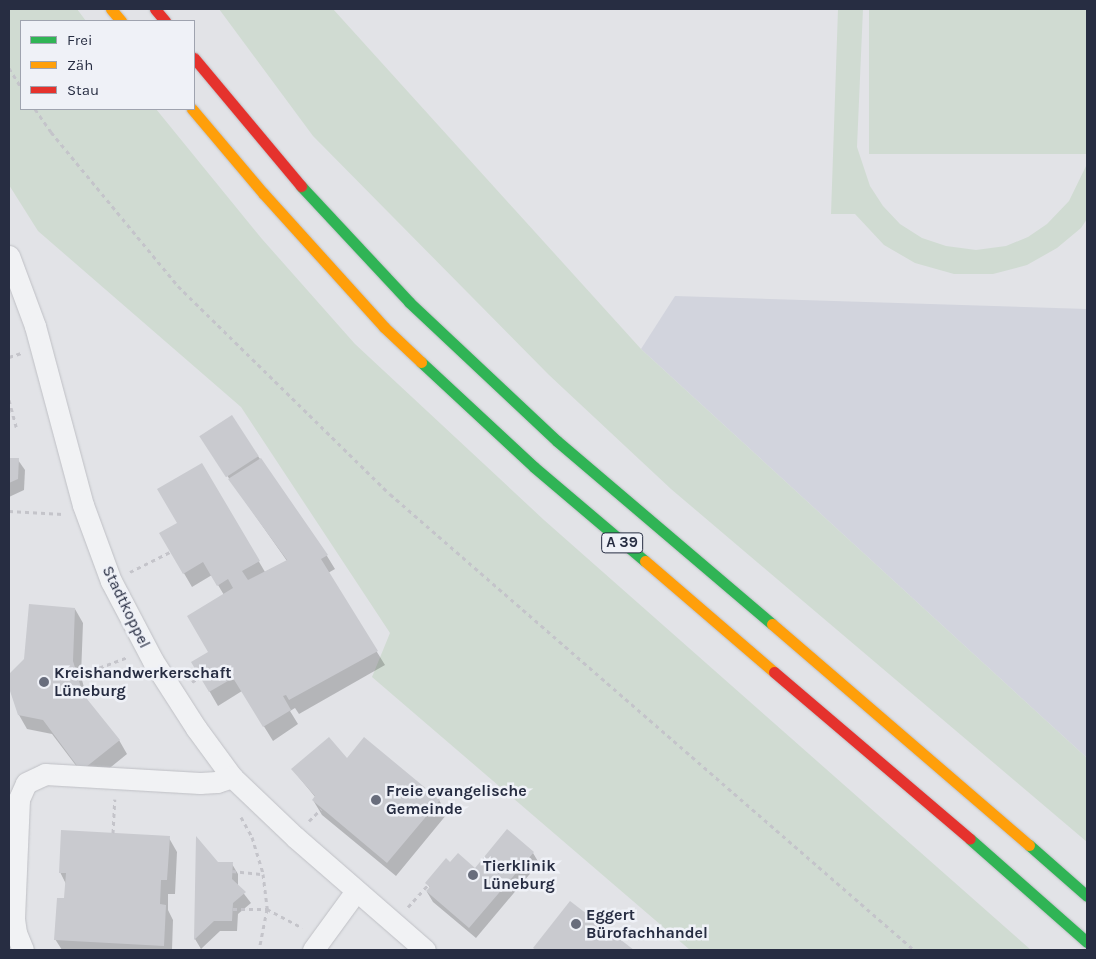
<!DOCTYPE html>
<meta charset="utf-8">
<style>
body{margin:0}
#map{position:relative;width:1096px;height:959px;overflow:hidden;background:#e2e3e7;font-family:Karla,sans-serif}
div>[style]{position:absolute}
.built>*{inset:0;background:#d2d4dd}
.green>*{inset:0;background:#d0dbd2;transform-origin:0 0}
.shadow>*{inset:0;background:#0003}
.building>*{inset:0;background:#c9cacf;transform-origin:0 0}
.path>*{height:3px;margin-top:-1.5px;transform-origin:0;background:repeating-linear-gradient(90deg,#c4c4ca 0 4px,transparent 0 8px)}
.roads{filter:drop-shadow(0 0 1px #bfc0c5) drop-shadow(0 0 1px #bfc0c5)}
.street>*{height:21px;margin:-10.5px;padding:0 10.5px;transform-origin:10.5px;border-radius:10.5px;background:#f1f2f4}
.fast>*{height:11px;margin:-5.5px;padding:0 5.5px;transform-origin:5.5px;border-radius:5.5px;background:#30b455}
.slow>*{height:11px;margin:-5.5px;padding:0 5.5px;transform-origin:5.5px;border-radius:5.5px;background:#ff9f0a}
.jam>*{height:11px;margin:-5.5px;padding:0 5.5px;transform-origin:5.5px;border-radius:5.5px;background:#e5322d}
.dots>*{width:14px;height:14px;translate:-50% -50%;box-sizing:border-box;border:2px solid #eff1f7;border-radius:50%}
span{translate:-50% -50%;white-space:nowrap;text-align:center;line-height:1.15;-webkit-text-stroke:5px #eff1f7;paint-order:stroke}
.shield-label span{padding:1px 4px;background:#eff1f7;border:1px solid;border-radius:4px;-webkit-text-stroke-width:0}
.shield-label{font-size:15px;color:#272d42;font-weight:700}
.street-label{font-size:16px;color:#272d42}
.poi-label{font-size:16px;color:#272d42;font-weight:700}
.left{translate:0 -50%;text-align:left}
.frame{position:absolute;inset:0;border:10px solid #272d42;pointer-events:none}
.legend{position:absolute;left:20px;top:20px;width:175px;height:90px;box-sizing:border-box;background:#eff1f7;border:1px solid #9fa3af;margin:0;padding:6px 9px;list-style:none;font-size:15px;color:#272d42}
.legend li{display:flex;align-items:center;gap:10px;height:25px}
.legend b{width:25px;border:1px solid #9fa3af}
</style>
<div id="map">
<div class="built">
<i style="clip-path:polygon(675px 296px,1087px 309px,1087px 758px,641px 349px)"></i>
</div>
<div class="green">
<i style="clip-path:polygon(9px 9px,77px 9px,86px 21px,21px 21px,21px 109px,156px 109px,262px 239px,355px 344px,544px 520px,1031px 950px,690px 950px,372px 677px,390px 633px,241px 407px,38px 231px,9px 185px)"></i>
<i style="clip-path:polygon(219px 9px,333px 9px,641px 349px,1087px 758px,1087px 842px,671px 489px,549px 375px,313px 136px)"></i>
<i style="clip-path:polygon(838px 9px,863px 9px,857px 147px,870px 186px,883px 206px,900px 224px,922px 238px,946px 246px,976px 250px,1006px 246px,1028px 237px,1047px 224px,1069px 201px,1087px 164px,1087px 219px,1081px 228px,1057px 248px,1027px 265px,993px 274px,954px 274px,915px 263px,884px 245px,855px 214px,831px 214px)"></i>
<i style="left:869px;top:9px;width:218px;height:145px"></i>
</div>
<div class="shadow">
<i style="clip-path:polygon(231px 417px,327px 556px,335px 569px,328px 573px,385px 665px,299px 714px,295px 708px,290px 711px,298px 724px,273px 741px,242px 691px,218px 706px,193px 663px,210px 652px,224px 595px,212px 575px,192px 587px,161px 534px,179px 523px,202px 465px,265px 572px,287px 561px,205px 444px)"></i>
<i style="clip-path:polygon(9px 459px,18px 460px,25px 470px,24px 490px,9px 497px)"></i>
<i style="clip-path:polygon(75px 609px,83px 623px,81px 676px,88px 703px,119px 740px,127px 754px,90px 784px,52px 734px,27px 729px,19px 715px,9px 684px,9px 676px)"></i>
<i style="clip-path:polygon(346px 759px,439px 800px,447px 814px,396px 876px,322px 815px,313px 800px,316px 798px,292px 769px)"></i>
<i style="clip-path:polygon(169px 838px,177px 852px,175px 894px,168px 894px,168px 910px,173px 920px,172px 950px,62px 950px,55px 939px,66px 900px,66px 884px,60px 872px)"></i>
<i style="clip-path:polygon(198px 840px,217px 864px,232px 864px,238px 874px,238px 886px,251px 903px,238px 914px,237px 931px,220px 931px,201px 949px,195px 939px)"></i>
<i style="clip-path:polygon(533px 853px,539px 863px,476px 938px,433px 902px,427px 892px,430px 888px,427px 883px,451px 863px,475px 869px)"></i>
<i style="clip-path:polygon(570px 902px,632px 950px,536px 950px,535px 948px)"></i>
</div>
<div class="building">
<i style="left:232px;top:415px;width:49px;height:39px;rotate:57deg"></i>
<i style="clip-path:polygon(9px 458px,19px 458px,18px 479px,9px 483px)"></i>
<i style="clip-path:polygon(261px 458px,328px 555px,321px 559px,378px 651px,289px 700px,286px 695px,283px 696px,291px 710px,263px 727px,233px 678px,209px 692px,191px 662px,208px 652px,187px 616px,233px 588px,228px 579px,217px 586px,203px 562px,183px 574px,159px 533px,177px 523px,157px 489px,202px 463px,260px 561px,242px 571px,248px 580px,287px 560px,228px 479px)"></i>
<i style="clip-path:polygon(29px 604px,75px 608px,73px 661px,83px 694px,120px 740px,81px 771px,43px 720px,18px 715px,9px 688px,9px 674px,24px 659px)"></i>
<i style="clip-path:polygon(329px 737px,347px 758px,364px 737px,440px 800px,387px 863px,312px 800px,315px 796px,291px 769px)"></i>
<i style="clip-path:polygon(507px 829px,534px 852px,469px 928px,426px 891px,430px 887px,425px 883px,446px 858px,450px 862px,458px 853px,475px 868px)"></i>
<i style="clip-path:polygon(61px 830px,170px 836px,167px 880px,161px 880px,160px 904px,166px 905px,164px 946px,54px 940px,57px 898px,64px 898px,66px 873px,59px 873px)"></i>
<i style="clip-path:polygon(196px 836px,218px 862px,233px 862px,232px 879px,246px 892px,233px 903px,232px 921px,214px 921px,194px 940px)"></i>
<i style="clip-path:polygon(570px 901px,634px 950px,536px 950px,533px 948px)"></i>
</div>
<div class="path">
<i style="left:9px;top:68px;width:22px;rotate:58deg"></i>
<i style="left:35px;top:109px;width:28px;rotate:55deg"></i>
<i style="left:51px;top:132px;width:200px;rotate:50.5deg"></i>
<i style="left:178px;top:286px;width:297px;rotate:44.5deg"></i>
<i style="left:390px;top:494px;width:695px;rotate:41.03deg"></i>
<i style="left:9px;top:357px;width:13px;rotate:-18deg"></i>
<i style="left:9px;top:400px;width:28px;rotate:75deg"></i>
<i style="left:9px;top:511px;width:54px;rotate:3.2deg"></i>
<i style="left:130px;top:572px;width:45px;rotate:-26.6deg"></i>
<i style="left:77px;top:676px;width:54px;rotate:-20.4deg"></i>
<i style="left:192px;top:682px;width:9px;rotate:-32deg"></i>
<i style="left:241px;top:817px;width:23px;rotate:61deg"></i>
<i style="left:252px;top:837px;width:39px;rotate:73deg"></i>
<i style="left:263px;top:874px;width:35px;rotate:83deg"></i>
<i style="left:267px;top:909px;width:42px;rotate:101deg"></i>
<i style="left:309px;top:821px;width:17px;rotate:-45deg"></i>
<i style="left:113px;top:833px;width:34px;rotate:-87deg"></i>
<i style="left:232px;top:871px;width:31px;rotate:6deg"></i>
<i style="left:408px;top:907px;width:30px;rotate:-48deg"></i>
<i style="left:233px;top:909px;width:34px"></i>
<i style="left:267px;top:909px;width:40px;rotate:28deg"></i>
</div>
<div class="roads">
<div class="street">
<i style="left:9px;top:256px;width:75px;rotate:69.6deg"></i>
<i style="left:35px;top:326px;width:185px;rotate:75deg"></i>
<i style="left:83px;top:505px;width:81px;rotate:69.8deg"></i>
<i style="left:111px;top:581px;width:90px;rotate:62.3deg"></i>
<i style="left:153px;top:661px;width:80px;rotate:57.3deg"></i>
<i style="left:196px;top:728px;width:61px;rotate:53.7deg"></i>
<i style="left:232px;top:777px;width:87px;rotate:43.6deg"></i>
<i style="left:295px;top:837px;width:172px;rotate:41deg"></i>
<i style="left:23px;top:950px;width:18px;rotate:-112deg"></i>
<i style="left:16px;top:933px;width:15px;rotate:-98deg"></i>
<i style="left:14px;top:918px;width:119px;rotate:-87.6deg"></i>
<i style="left:19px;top:799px;width:17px;rotate:-66deg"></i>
<i style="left:26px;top:783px;width:21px;rotate:-25deg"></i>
<i style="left:45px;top:774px;width:155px;rotate:3.3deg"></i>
<i style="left:200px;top:783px;width:17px;rotate:-3deg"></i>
<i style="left:217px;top:782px;width:16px;rotate:-18deg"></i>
<i style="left:313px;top:950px;width:73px;rotate:-53.9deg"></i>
</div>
<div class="fast">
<i style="left:301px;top:186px;width:158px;rotate:47deg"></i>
<i style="left:409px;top:302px;width:203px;rotate:43.2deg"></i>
<i style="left:557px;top:441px;width:282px;rotate:40.4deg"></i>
<i style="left:421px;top:362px;width:154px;rotate:42.9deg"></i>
<i style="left:534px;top:467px;width:145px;rotate:40.3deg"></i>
<i style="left:970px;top:839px;width:156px;rotate:41.4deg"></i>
<i style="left:1029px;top:845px;width:77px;rotate:41.3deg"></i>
</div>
<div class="slow">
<i style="left:111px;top:9px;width:16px;rotate:50deg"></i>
<i style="left:192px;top:109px;width:110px;rotate:49.8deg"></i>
<i style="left:263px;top:193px;width:181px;rotate:47.9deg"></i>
<i style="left:384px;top:327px;width:51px;rotate:43.4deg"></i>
<i style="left:645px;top:561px;width:170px;rotate:40.7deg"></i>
<i style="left:772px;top:624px;width:339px;rotate:40.7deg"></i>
</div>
<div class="jam">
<i style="left:155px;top:9px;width:16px;rotate:50deg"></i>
<i style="left:194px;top:58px;width:167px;rotate:50.1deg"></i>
<i style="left:774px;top:672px;width:257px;rotate:40.4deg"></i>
</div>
</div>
<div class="dots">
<i style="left:44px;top:682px;background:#686d7c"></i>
<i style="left:376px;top:800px;background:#686d7c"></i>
<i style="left:473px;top:875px;background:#686d7c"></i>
<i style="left:576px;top:924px;background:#686d7c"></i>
</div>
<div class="shield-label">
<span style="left:622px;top:543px">A 39</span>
</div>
<div class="street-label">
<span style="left:126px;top:607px;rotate:64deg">Stadtkoppel</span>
</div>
<div class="poi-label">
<span class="left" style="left:54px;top:682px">Kreishandwerkerschaft<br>Lüneburg</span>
<span class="left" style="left:386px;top:800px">Freie evangelische<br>Gemeinde</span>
<span class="left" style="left:483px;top:875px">Tierklinik<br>Lüneburg</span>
<span class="left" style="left:586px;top:924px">Eggert<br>Bürofachhandel</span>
</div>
<div class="frame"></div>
<ul class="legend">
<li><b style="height:6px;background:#30b455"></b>Frei</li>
<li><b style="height:6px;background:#ff9f0a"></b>Zäh</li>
<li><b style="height:6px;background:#e5322d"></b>Stau</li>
</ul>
</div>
